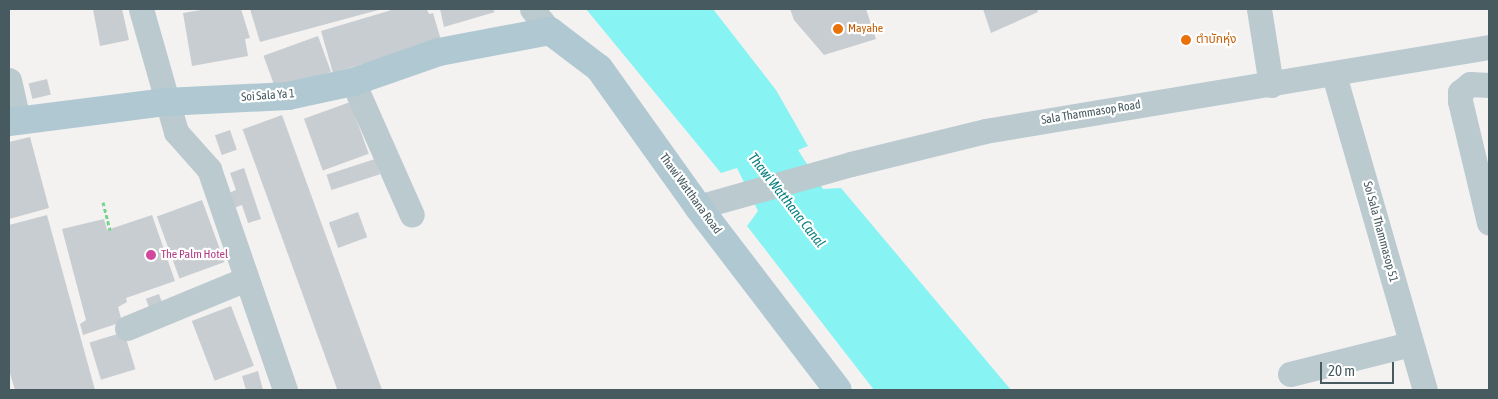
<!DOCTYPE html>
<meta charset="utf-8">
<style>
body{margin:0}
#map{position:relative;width:1498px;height:399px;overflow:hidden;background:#f4f1f1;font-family:"Asap Condensed","Noto Sans Thai",sans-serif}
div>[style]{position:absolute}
.water>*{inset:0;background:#87f3f3}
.building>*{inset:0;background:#c8cdd1;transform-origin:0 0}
.path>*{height:3px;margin-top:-1.5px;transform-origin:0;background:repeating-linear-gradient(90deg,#72d48f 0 4px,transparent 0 6.5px)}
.minor>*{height:25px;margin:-12.5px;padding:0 12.5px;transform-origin:12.5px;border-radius:12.5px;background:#bbcacf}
.major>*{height:28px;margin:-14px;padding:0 14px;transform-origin:14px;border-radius:14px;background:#afc8d2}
.dots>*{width:14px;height:14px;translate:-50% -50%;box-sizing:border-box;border:2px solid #fff;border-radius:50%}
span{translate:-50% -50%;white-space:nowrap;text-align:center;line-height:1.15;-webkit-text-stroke:4.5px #fff;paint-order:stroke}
.food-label{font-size:12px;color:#c56008}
.left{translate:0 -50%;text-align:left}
.street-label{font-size:12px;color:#475a60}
.hotel-label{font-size:12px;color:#b23c85}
.water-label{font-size:14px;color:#077f7f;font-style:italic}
.frame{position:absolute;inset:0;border:10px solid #475a60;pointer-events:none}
.scale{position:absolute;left:1320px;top:362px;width:74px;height:22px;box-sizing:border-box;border:2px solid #475a60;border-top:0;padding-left:6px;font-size:15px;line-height:18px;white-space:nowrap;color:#475a60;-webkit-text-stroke:4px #fff;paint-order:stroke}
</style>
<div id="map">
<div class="water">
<i style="clip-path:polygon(586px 9px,713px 9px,776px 90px,808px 146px,798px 150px,823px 189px,841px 188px,1011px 390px,874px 390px,747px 226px,758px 211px,737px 168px,721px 173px)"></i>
</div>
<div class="building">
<i style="clip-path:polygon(93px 9px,122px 9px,129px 40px,100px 46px)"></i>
<i style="clip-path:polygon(207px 9px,241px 9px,250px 38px,245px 39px,248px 56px,192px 66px,183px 13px)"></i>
<i style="clip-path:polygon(250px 9px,382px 9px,260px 42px)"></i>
<i style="clip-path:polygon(395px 9px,427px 9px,429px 14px,433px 13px,441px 40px,333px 73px,321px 31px)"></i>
<i style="clip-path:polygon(440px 9px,492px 9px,495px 12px,444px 27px)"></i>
<i style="clip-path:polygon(790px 9px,866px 9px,876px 39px,824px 55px,794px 20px)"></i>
<i style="clip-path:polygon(983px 9px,1037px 9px,1038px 12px,991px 33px)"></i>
<i style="left:318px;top:36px;width:38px;height:58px;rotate:70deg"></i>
<i style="left:47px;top:79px;width:16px;height:19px;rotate:76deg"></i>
<i style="left:350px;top:102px;width:55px;height:49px;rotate:70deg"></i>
<i style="left:282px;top:115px;width:293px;height:42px;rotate:70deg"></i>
<i style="left:230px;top:130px;width:21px;height:16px;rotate:71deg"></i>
<i style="clip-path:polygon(30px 137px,49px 208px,9px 219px,9px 142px)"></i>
<i style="left:375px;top:159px;width:16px;height:51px;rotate:72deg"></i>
<i style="clip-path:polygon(244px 168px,261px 219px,248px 223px,242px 205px,234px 208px,229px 193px,236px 190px,230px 173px)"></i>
<i style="left:202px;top:200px;width:66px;height:48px;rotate:70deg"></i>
<i style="left:358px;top:212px;width:27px;height:31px;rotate:70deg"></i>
<i style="clip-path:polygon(47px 215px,95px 390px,15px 390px,9px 370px,9px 225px)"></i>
<i style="clip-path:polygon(152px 215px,175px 281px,126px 298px,127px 302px,118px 307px,122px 322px,83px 335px,80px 324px,86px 320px,62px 229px,104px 219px,107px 230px)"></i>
<i style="left:159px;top:294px;width:12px;height:14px;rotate:70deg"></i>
<i style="left:231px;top:306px;width:64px;height:42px;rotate:69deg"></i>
<i style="left:124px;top:332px;width:39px;height:36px;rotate:73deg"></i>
<i style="clip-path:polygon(258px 371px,263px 390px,246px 390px,242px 376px)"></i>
</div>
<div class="path">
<i style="left:103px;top:202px;width:29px;rotate:76deg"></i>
</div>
<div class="minor">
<i style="left:141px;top:9px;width:128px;rotate:74.1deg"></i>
<i style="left:176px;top:132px;width:50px;rotate:48.3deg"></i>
<i style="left:209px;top:169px;width:234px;rotate:71deg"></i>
<i style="left:532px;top:9px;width:28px;rotate:51deg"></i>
<i style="left:1259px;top:9px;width:77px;rotate:81deg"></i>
<i style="left:1334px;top:75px;width:328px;rotate:73.9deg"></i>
<i style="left:9px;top:80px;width:41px;rotate:77.3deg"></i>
<i style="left:353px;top:82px;width:145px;rotate:66.1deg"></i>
<i style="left:1489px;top:85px;width:19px;rotate:-177deg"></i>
<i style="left:1470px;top:84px;width:13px;rotate:141deg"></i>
<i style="left:1460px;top:92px;width:9px;rotate:90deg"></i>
<i style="left:1460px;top:101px;width:125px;rotate:76.6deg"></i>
<i style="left:698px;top:207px;width:159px;rotate:-15.7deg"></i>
<i style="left:851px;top:164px;width:138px;rotate:-13.8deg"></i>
<i style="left:985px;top:131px;width:511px;rotate:-9.46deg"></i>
<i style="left:127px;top:328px;width:129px;rotate:-22.4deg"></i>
<i style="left:1290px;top:374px;width:124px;rotate:-14deg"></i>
</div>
<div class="major">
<i style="left:9px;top:122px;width:157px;rotate:-7.3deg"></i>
<i style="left:165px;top:102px;width:123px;rotate:-2.8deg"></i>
<i style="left:288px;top:96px;width:66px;rotate:-12.2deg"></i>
<i style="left:353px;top:82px;width:91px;rotate:-19.2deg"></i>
<i style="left:439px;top:52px;width:113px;rotate:-10.7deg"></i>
<i style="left:550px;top:31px;width:61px;rotate:37.1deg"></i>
<i style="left:599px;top:68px;width:171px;rotate:54.5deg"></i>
<i style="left:698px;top:207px;width:230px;rotate:52.6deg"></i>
</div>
<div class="dots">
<i style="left:838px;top:29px;background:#e8710a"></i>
<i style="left:1186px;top:40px;background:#e8710a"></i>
<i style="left:151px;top:255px;background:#d1479c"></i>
</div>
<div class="food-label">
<span class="left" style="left:848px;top:29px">Mayahe</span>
<span class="left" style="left:1196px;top:40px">ตำบักหุ่ง</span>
</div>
<div class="street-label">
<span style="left:268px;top:96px;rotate:-4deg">Soi Sala Ya 1</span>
<span style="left:1091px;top:113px;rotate:-9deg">Sala Thammasop Road</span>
<span style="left:690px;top:194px;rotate:54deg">Thawi Watthana Road</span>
<span style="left:1380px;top:232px;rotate:75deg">Soi Sala Thammasop 51</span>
</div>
<div class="hotel-label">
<span class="left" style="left:161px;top:255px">The Palm Hotel</span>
</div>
<div class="water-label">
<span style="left:787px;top:200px;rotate:52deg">Thawi Watthana Canal</span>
</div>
<div class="frame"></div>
<div class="scale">20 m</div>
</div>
